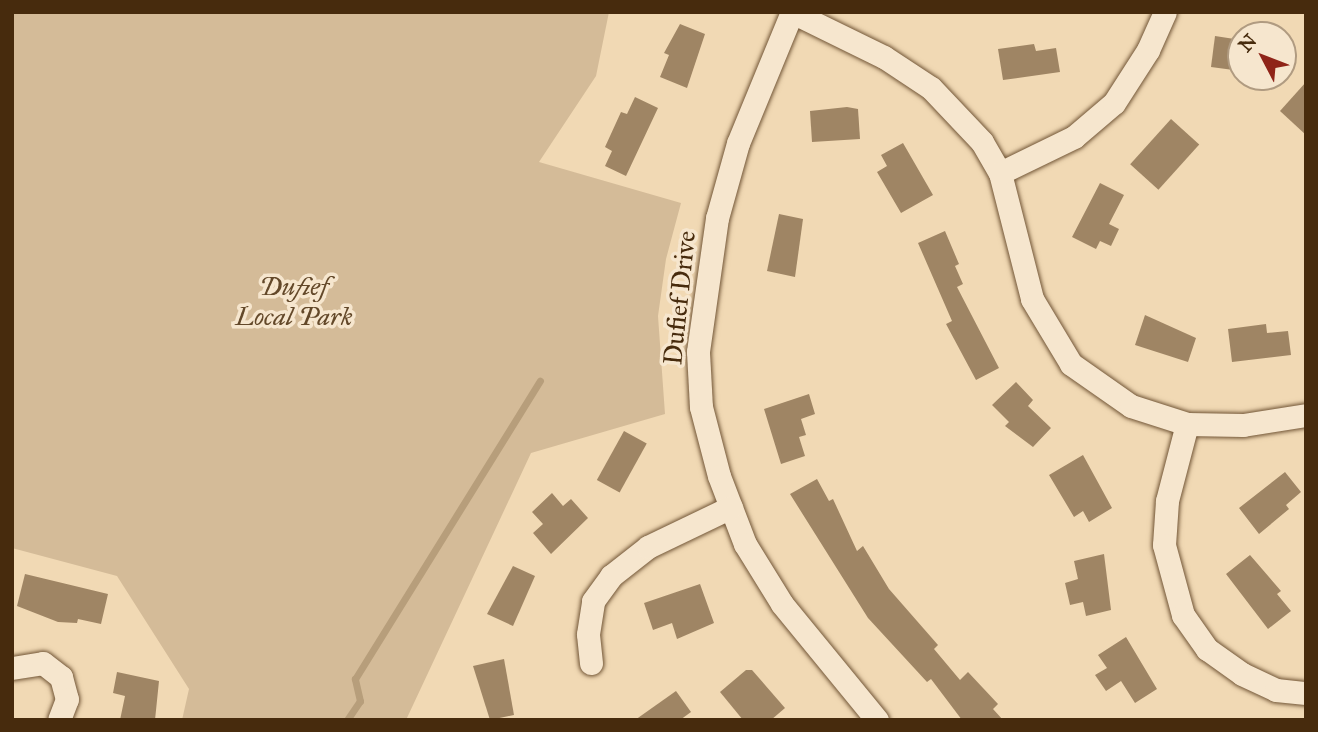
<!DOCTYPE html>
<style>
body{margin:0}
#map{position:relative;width:1318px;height:732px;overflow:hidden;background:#f1d9b4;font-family:"IM FELL Great Primer",serif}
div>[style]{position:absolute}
.green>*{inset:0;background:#d4bb98}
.stream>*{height:7px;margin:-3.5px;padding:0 3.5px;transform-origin:3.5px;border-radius:3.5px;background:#b79e7b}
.building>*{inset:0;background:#9f8564;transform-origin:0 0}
.roads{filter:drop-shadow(0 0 2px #725637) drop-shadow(0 0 2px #725637)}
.street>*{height:23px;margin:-11.5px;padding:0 11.5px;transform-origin:11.5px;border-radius:11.5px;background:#f6e6ce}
span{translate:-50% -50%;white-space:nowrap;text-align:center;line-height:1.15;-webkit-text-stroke:7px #f6e6ce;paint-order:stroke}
.park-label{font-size:26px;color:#634829;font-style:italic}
.street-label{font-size:26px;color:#472b0d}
.frame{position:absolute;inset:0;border:14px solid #472b0d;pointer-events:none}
.north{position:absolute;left:1227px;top:21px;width:70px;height:70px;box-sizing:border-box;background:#f6e6ce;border:2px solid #b09b81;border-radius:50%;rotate:312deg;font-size:19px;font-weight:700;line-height:28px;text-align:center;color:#472b0d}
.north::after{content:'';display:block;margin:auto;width:24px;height:32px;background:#8f2418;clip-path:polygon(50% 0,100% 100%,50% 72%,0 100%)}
</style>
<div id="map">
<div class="green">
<i style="clip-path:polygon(12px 12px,609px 12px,596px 76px,539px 162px,681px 203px,666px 259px,658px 316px,665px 414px,531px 453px,406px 720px,182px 720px,189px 689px,117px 576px,12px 548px)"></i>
</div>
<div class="stream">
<i style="left:347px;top:720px;width:23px;rotate:-56deg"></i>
<i style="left:360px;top:701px;width:23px;rotate:-103deg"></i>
<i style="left:355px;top:679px;width:351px;rotate:-58.2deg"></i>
</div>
<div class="building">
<i style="clip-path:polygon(680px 24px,705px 34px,687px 88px,660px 77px,669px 55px,664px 53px)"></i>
<i style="clip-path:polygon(1215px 36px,1241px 40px,1241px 71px,1211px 67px)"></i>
<i style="clip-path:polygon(1034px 44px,1036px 51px,1056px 48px,1060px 72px,1003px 80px,998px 49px)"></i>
<i style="clip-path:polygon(1306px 82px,1306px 135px,1280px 111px)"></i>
<i style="clip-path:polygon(635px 97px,658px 108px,626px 176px,605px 166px,612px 151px,605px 147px,621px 112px,627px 114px)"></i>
<i style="clip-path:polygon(847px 107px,858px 109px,860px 139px,812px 142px,810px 111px)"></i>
<i style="left:1171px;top:119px;width:38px;height:61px;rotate:42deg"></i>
<i style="clip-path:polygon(903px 143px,933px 195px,901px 213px,877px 172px,887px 166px,881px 155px)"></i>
<i style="clip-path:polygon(1100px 183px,1124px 195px,1109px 224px,1119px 229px,1111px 246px,1100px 241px,1096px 249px,1072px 237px)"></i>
<i style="clip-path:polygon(779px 214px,803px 219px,795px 277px,767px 271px)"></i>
<i style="clip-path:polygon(945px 231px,959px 264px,955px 266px,963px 284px,957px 287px,999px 368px,976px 380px,946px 324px,952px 321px,918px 243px)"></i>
<i style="clip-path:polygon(1145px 315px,1196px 338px,1188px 362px,1135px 345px)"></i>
<i style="clip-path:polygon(1266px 324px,1267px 333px,1288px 331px,1291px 355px,1232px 362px,1228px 329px)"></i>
<i style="clip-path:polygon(1016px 382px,1033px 400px,1028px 406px,1051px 428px,1033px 447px,1005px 426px,1009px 422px,992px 405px)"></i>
<i style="clip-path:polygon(809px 394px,815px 414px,801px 419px,806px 435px,799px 437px,805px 456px,781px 464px,764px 409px)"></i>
<i style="left:624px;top:431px;width:26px;height:56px;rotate:29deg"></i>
<i style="clip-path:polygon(1083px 455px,1112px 508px,1089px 522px,1083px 511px,1074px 517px,1049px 475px)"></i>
<i style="clip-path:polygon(1285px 472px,1301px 492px,1286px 505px,1289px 509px,1259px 534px,1239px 508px)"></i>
<i style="clip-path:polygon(817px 479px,829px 501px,833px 499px,857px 551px,863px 546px,889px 589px,938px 645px,934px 649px,960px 680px,968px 672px,998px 704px,993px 709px,1003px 720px,962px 720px,931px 679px,927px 682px,868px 618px,790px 494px)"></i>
<i style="clip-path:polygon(552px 493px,563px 506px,571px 499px,588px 518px,551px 554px,533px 533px,543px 524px,532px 512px)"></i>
<i style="clip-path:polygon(1104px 554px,1111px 610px,1086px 616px,1083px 602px,1070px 605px,1065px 583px,1078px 579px,1074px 561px)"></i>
<i style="clip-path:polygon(1250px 555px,1281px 591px,1277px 594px,1291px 611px,1268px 629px,1226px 574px)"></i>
<i style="clip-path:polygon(513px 566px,535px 576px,513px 626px,487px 614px)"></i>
<i style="clip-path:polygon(25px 574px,108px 594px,101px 624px,78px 619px,77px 623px,58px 622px,17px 606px)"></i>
<i style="clip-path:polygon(700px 584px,714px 623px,677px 639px,672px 623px,653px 630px,644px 603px)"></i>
<i style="clip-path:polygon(1126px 637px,1157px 689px,1135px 703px,1121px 681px,1106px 691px,1095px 675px,1107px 668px,1098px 655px)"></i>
<i style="clip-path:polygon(504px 659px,514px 715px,490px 720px,473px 666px)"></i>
<i style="clip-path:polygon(746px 670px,752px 670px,785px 708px,771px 720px,743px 720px,720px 692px)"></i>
<i style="clip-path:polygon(117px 672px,159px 681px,155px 720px,120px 720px,125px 696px,113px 693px)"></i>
<i style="clip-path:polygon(676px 691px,691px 712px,680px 720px,635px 720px)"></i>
</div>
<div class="roads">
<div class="street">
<i style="left:792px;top:12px;width:142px;rotate:112.4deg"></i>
<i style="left:738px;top:143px;width:78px;rotate:105.6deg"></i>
<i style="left:717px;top:218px;width:135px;rotate:98.1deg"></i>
<i style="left:698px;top:352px;width:55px;rotate:86.9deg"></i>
<i style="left:701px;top:407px;width:71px;rotate:75.4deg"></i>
<i style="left:719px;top:476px;width:73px;rotate:69.1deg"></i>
<i style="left:745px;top:544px;width:70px;rotate:58.3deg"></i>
<i style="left:782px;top:604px;width:150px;rotate:50.7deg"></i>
<i style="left:792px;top:12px;width:102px;rotate:26.1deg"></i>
<i style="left:884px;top:57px;width:56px;rotate:33.4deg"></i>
<i style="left:931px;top:88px;width:74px;rotate:46.6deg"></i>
<i style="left:982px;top:142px;width:36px;rotate:60deg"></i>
<i style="left:1000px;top:173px;width:130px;rotate:75.7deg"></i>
<i style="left:1032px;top:299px;width:76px;rotate:59deg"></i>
<i style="left:1071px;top:364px;width:73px;rotate:35deg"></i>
<i style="left:1131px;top:406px;width:59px;rotate:17.8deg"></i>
<i style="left:1187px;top:424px;width:56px;rotate:1deg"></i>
<i style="left:1243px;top:425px;width:64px;rotate:-9deg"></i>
<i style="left:1000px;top:173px;width:82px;rotate:-25.9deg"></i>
<i style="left:1074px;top:137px;width:52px;rotate:-40.4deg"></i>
<i style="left:1114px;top:103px;width:63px;rotate:-57.3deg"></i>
<i style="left:1148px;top:50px;width:42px;rotate:-65.9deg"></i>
<i style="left:1187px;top:424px;width:80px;rotate:104.6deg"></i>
<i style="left:1167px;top:501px;width:44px;rotate:93.9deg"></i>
<i style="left:1164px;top:545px;width:73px;rotate:74.8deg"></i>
<i style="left:1183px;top:615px;width:42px;rotate:54.8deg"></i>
<i style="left:1207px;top:649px;width:43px;rotate:35.5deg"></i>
<i style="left:1242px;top:674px;width:38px;rotate:25deg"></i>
<i style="left:1276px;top:690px;width:30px;rotate:6deg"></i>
<i style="left:591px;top:663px;width:29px;rotate:-96deg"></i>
<i style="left:588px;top:634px;width:33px;rotate:-81deg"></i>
<i style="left:593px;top:601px;width:31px;rotate:-54deg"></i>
<i style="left:611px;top:576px;width:47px;rotate:-38.1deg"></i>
<i style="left:648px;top:547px;width:92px;rotate:-25.7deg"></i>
<i style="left:12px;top:668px;width:31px;rotate:-9deg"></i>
<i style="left:43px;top:663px;width:23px;rotate:38deg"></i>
<i style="left:61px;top:677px;width:23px;rotate:75deg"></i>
<i style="left:67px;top:699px;width:22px;rotate:111deg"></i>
</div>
</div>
<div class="park-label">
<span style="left:294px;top:302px">Dufief<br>Local Park</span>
</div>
<div class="street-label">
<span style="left:680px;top:298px;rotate:-84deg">Dufief Drive</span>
</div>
<div class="frame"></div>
<div class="north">N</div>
</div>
